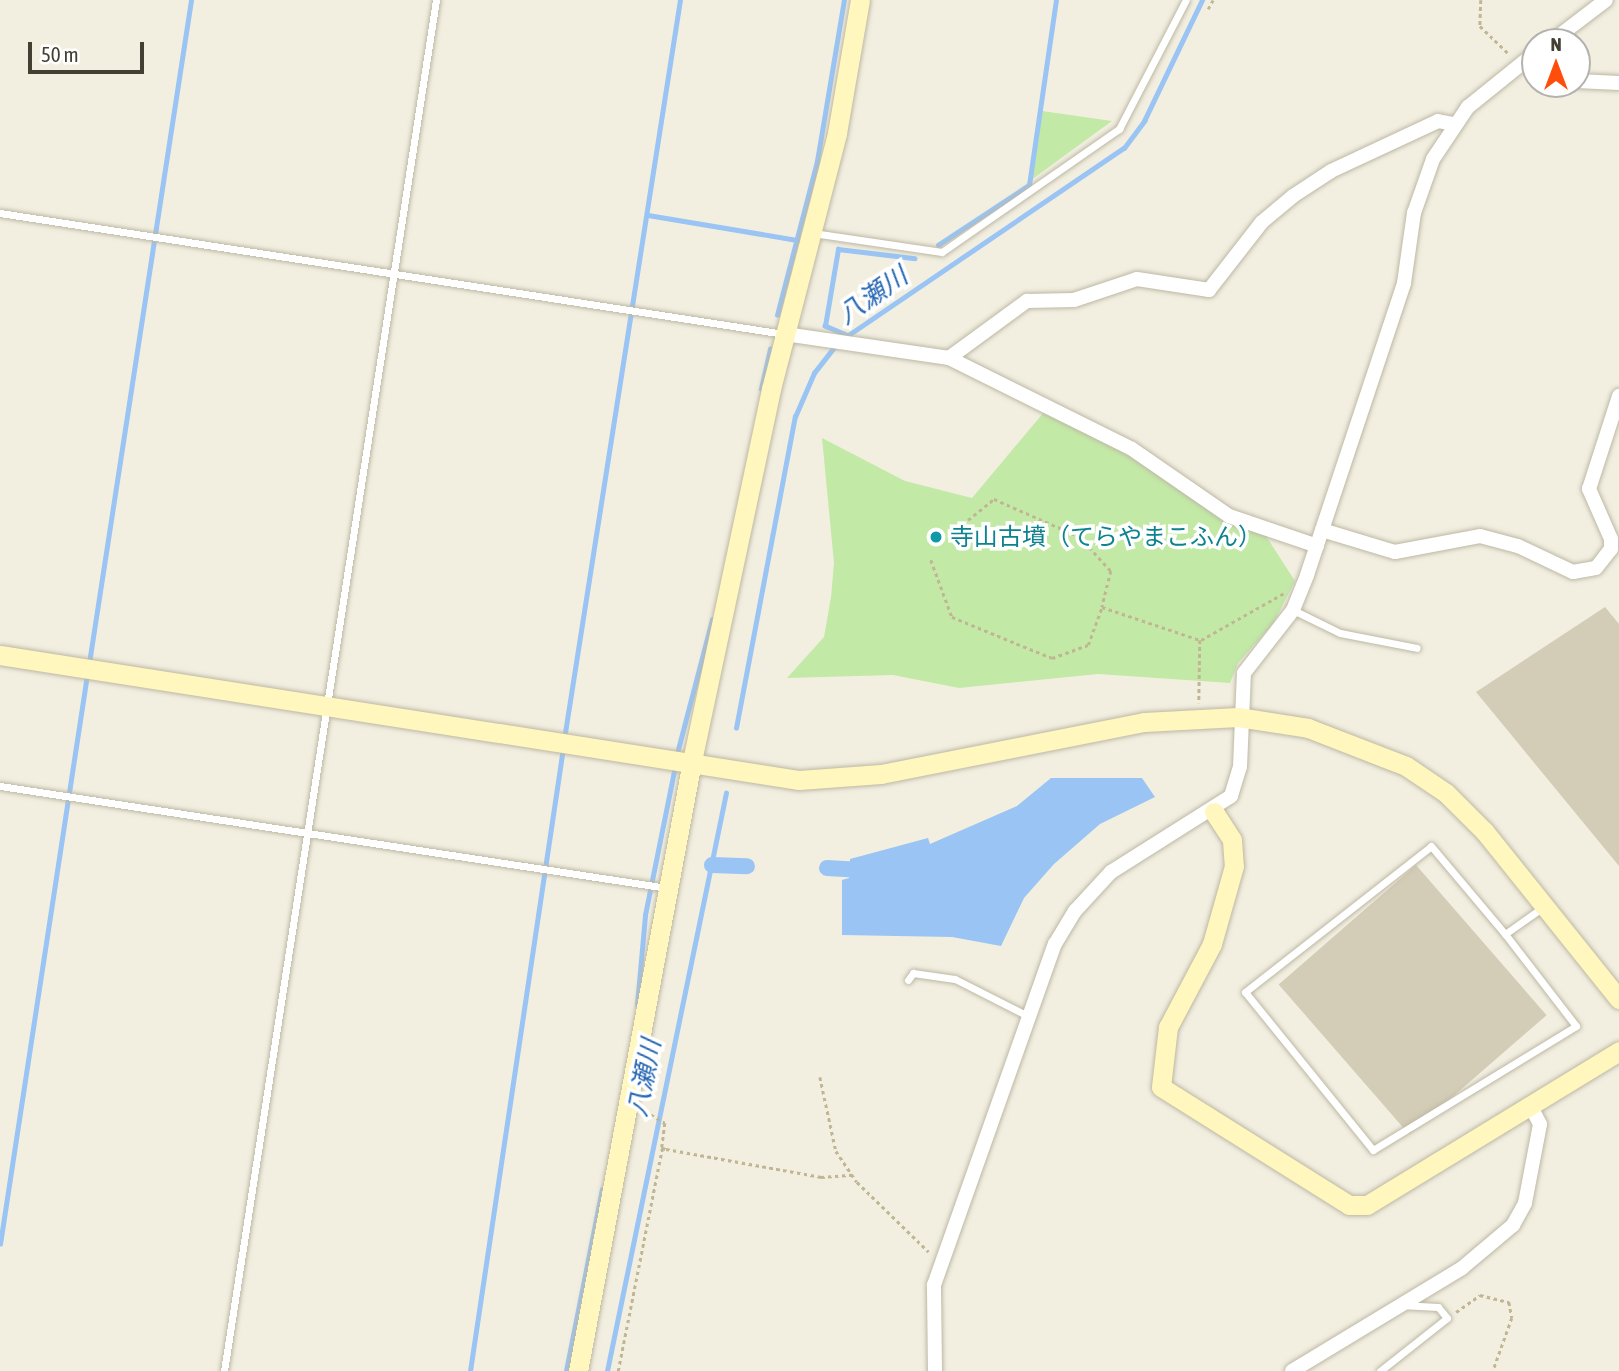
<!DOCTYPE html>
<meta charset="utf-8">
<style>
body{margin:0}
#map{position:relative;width:1619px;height:1371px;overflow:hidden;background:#f2efe1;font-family:"Asap Condensed","Noto Sans JP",sans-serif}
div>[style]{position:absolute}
.green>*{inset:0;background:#c3e9a7}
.water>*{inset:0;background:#99c4f4}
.stream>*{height:4.5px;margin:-2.25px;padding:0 2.25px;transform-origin:2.25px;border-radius:2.25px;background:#99c4f4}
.canal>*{height:16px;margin:-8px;padding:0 8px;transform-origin:8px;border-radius:8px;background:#99c4f4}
.building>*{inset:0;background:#d3ccb6;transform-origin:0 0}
.path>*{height:2.5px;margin-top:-1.25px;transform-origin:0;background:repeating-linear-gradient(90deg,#c0b694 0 3.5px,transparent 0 7px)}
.roads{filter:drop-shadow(0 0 2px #bdb8a4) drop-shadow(0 0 2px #bdb8a4)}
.lane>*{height:7px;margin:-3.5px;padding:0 3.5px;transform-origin:3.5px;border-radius:3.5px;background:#fff}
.street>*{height:14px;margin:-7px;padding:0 7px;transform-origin:7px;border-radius:7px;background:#fff}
.secondary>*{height:19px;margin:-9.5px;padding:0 9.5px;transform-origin:9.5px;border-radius:9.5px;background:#fff7be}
.dots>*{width:19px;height:19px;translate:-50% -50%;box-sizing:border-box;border:4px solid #fff;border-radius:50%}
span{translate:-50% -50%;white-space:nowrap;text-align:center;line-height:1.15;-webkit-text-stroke:7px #fff;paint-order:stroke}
.culture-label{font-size:24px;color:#0d838f}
.left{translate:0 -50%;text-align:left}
.water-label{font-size:26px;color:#2667b4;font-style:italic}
.north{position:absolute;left:1521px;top:28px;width:70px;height:70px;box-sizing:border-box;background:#fff;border:2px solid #b4b2ad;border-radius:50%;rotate:0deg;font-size:19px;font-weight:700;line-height:28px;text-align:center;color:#433f32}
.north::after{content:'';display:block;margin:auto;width:24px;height:32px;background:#ff4d0b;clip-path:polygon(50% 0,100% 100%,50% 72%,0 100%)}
.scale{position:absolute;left:28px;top:42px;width:116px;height:32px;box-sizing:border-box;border:4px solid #433f32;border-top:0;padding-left:9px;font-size:21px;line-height:24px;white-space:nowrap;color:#433f32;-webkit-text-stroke:5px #fff;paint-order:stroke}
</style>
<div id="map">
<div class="green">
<i style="clip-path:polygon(1042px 111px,1112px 121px,1031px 180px)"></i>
<i style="clip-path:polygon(1044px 412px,1127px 453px,1229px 523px,1266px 536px,1295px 581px,1273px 624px,1238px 663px,1230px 683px,1098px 674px,959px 688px,893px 675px,787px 678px,824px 637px,831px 597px,834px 563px,822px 438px,905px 481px,972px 498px)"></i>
</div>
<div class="water">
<i style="clip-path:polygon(1051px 778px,1142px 778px,1155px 797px,1100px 824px,1054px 864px,1024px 898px,1001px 946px,952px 937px,842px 935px,842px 880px,849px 878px,850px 859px,928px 838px,930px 844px,1017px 806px)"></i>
</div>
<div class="stream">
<i style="left:648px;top:215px;width:152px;rotate:9.5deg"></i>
<i style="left:938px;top:245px;width:109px;rotate:-33.4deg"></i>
<i style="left:1029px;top:185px;width:187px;rotate:-81.7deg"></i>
<i style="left:777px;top:315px;width:159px;rotate:-75.4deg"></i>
<i style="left:817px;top:161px;width:163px;rotate:-80.5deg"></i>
<i style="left:846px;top:335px;width:23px;rotate:-157deg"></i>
<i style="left:825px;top:326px;width:78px;rotate:-80.4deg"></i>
<i style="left:838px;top:249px;width:77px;rotate:6.8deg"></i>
<i style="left:844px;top:338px;width:338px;rotate:-34.2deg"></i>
<i style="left:1124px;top:148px;width:34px;rotate:-53deg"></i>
<i style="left:1144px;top:121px;width:134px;rotate:-64.4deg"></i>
<i style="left:761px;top:389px;width:41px;rotate:-77.3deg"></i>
<i style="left:89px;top:663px;width:671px;rotate:-81.25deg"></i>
<i style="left:736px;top:728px;width:317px;rotate:-79.3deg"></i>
<i style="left:795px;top:417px;width:48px;rotate:-66.6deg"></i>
<i style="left:814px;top:373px;width:37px;rotate:-52deg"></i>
<i style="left:564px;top:739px;width:748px;rotate:-81.08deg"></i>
<i style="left:676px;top:757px;width:142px;rotate:-75.3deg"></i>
<i style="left:637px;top:1005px;width:90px;rotate:-84.9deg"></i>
<i style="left:645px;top:915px;width:152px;rotate:-78.6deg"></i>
<i style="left:0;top:1244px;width:576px;rotate:-81.31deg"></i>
<i style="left:470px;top:1371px;width:630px;rotate:-81.51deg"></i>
<i style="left:566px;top:1371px;width:185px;rotate:-78.8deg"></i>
<i style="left:607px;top:1371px;width:590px;rotate:-78.37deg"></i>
</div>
<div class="canal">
<i style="left:712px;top:865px;width:35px;rotate:2deg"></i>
<i style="left:827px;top:868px;width:22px;rotate:3deg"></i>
</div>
<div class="building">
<i style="clip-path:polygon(1605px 607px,1619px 624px,1619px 866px,1476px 692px)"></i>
<i style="left:1416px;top:865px;width:199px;height:182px;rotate:49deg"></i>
</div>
<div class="path">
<i style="left:1481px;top:0;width:26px;rotate:92deg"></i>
<i style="left:1480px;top:26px;width:40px;rotate:44deg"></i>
<i style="left:1208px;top:9px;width:10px;rotate:-61deg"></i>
<i style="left:968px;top:520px;width:33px;rotate:-39deg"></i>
<i style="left:994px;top:499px;width:94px;rotate:23.8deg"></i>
<i style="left:1080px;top:537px;width:46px;rotate:47.6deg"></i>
<i style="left:1111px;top:571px;width:37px;rotate:104deg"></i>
<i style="left:931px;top:560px;width:61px;rotate:69.8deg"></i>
<i style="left:952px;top:617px;width:108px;rotate:22.3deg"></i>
<i style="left:1052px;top:658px;width:38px;rotate:-20deg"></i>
<i style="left:1088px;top:645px;width:40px;rotate:-69.8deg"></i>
<i style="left:1102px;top:607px;width:103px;rotate:18.6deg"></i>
<i style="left:1200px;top:640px;width:63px;rotate:90.9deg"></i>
<i style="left:1201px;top:640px;width:95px;rotate:-29.5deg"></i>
<i style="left:820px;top:1077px;width:76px;rotate:77.8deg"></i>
<i style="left:836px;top:1151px;width:37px;rotate:56deg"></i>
<i style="left:857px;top:1182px;width:100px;rotate:44.2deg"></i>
<i style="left:645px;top:1111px;width:23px;rotate:31deg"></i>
<i style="left:665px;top:1123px;width:25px;rotate:97deg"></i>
<i style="left:662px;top:1148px;width:4px;rotate:14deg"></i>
<i style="left:666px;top:1149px;width:158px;rotate:10.2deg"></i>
<i style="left:821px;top:1177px;width:31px;rotate:-4deg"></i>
<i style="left:1456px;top:1312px;width:29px;rotate:-35deg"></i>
<i style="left:1480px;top:1295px;width:30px;rotate:14deg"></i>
<i style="left:1509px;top:1302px;width:16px;rotate:79deg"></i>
<i style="left:1512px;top:1318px;width:56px;rotate:109.7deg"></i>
<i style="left:618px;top:1371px;width:227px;rotate:-78.8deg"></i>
</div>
<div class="roads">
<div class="lane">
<i style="left:0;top:213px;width:793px;rotate:8.77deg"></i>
<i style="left:813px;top:233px;width:130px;rotate:8.4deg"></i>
<i style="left:942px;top:252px;width:216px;rotate:-34.8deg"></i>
<i style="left:1119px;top:129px;width:145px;rotate:-62.6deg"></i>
<i style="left:1293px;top:610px;width:52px;rotate:26.1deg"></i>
<i style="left:1340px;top:633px;width:78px;rotate:11deg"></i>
<i style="left:0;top:786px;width:675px;rotate:8.69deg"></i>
<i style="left:1505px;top:934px;width:116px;rotate:52.3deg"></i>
<i style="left:1576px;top:1026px;width:238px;rotate:148.6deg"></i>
<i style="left:1373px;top:1150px;width:203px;rotate:-129deg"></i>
<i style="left:1245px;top:992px;width:236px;rotate:-38.1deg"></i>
<i style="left:1431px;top:846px;width:115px;rotate:49.9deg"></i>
<i style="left:1505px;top:934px;width:47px;rotate:-35.4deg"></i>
<i style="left:908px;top:980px;width:9px;rotate:-54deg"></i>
<i style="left:913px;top:973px;width:42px;rotate:8.1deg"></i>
<i style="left:955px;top:979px;width:82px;rotate:26.9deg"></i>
<i style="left:224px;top:1371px;width:1387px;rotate:-81.21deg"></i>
<i style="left:1380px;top:1371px;width:85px;rotate:-38.3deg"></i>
<i style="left:1447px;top:1318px;width:14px;rotate:-129deg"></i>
<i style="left:1438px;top:1307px;width:33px;rotate:-177deg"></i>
</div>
<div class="street">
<i style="left:1551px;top:42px;width:69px;rotate:-37.4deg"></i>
<i style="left:1577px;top:81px;width:42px;rotate:2.7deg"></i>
<i style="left:785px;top:334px;width:166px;rotate:8.3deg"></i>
<i style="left:949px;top:358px;width:204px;rotate:26.4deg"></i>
<i style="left:1132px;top:449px;width:118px;rotate:34.6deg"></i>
<i style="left:1229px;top:516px;width:93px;rotate:18.8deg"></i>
<i style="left:949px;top:358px;width:97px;rotate:-36.2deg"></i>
<i style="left:1027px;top:301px;width:47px;rotate:-1.2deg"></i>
<i style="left:1074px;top:300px;width:66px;rotate:-18.4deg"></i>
<i style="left:1137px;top:279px;width:73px;rotate:8.7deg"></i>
<i style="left:1209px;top:290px;width:86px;rotate:-52.1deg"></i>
<i style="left:1262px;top:222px;width:40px;rotate:-40deg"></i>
<i style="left:1293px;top:196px;width:45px;rotate:-33.3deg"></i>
<i style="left:1331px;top:171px;width:118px;rotate:-25deg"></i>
<i style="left:1438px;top:121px;width:16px;rotate:11deg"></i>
<i style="left:1322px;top:530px;width:76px;rotate:16.8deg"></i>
<i style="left:1395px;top:552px;width:86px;rotate:-10.7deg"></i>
<i style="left:1480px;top:536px;width:39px;rotate:15deg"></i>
<i style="left:1518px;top:546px;width:61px;rotate:25.3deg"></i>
<i style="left:1573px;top:572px;width:23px;rotate:-10deg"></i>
<i style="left:1596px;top:568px;width:24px;rotate:-52deg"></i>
<i style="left:1611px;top:549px;width:10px;rotate:-90deg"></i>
<i style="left:1611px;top:539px;width:55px;rotate:-113.7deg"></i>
<i style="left:1589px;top:489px;width:98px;rotate:-72.1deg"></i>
<i style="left:935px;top:1371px;width:86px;rotate:-90.7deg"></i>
<i style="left:934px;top:1285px;width:362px;rotate:-70.5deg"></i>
<i style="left:1055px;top:944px;width:39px;rotate:-59deg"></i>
<i style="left:1075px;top:911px;width:53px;rotate:-47.3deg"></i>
<i style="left:1111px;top:872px;width:142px;rotate:-32.3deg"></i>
<i style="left:1231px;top:796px;width:30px;rotate:-73deg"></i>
<i style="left:1240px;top:767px;width:94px;rotate:-87.6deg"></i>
<i style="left:1244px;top:673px;width:80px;rotate:-52.1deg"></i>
<i style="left:1293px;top:610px;width:38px;rotate:-68deg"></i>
<i style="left:1307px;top:575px;width:308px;rotate:-71.6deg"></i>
<i style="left:1404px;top:283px;width:71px;rotate:-81.9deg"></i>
<i style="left:1414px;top:213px;width:57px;rotate:-70.6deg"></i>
<i style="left:1433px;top:159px;width:63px;rotate:-56.1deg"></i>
<i style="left:1468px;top:107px;width:86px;rotate:-38.9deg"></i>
<i style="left:1292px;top:1371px;width:199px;rotate:-31.2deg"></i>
<i style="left:1462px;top:1268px;width:67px;rotate:-40.1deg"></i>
<i style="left:1513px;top:1225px;width:25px;rotate:-61deg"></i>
<i style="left:1525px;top:1203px;width:80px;rotate:-79.2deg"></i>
<i style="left:1540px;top:1124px;width:19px;rotate:-118deg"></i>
</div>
<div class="secondary">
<i style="left:0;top:655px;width:809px;rotate:8.89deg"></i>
<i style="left:799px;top:780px;width:82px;rotate:-4.2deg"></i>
<i style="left:881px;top:774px;width:268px;rotate:-11.2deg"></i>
<i style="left:1144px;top:722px;width:94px;rotate:-3deg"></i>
<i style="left:1238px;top:717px;width:71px;rotate:8.9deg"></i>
<i style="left:1308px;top:728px;width:105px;rotate:21.2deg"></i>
<i style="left:1406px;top:766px;width:48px;rotate:34deg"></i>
<i style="left:1446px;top:793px;width:55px;rotate:45deg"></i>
<i style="left:1485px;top:832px;width:214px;rotate:51.3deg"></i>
<i style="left:1214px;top:812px;width:33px;rotate:57deg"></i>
<i style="left:1232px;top:840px;width:26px;rotate:86deg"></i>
<i style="left:1234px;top:866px;width:81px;rotate:105.8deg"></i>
<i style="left:1212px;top:944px;width:94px;rotate:117.9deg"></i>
<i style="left:1168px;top:1027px;width:60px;rotate:96.7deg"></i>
<i style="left:1161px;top:1087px;width:222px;rotate:32.1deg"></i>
<i style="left:1349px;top:1205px;width:18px"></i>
<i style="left:1367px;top:1205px;width:295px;rotate:-31.4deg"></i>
<i style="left:578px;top:1371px;width:621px;rotate:-79.41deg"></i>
<i style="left:692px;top:761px;width:380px;rotate:-78deg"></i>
<i style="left:771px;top:389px;width:264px;rotate:-75.5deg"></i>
<i style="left:837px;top:133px;width:135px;rotate:-80.2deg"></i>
</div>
</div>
<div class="dots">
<i style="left:936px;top:537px;background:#0f9aa8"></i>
</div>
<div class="culture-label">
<span class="left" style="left:950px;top:537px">寺山古墳（てらやまこふん）</span>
</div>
<div class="water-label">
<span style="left:873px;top:296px;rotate:-35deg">八瀬川</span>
<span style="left:645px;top:1078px;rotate:-79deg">八瀬川</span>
</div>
<div class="north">N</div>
<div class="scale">50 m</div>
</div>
